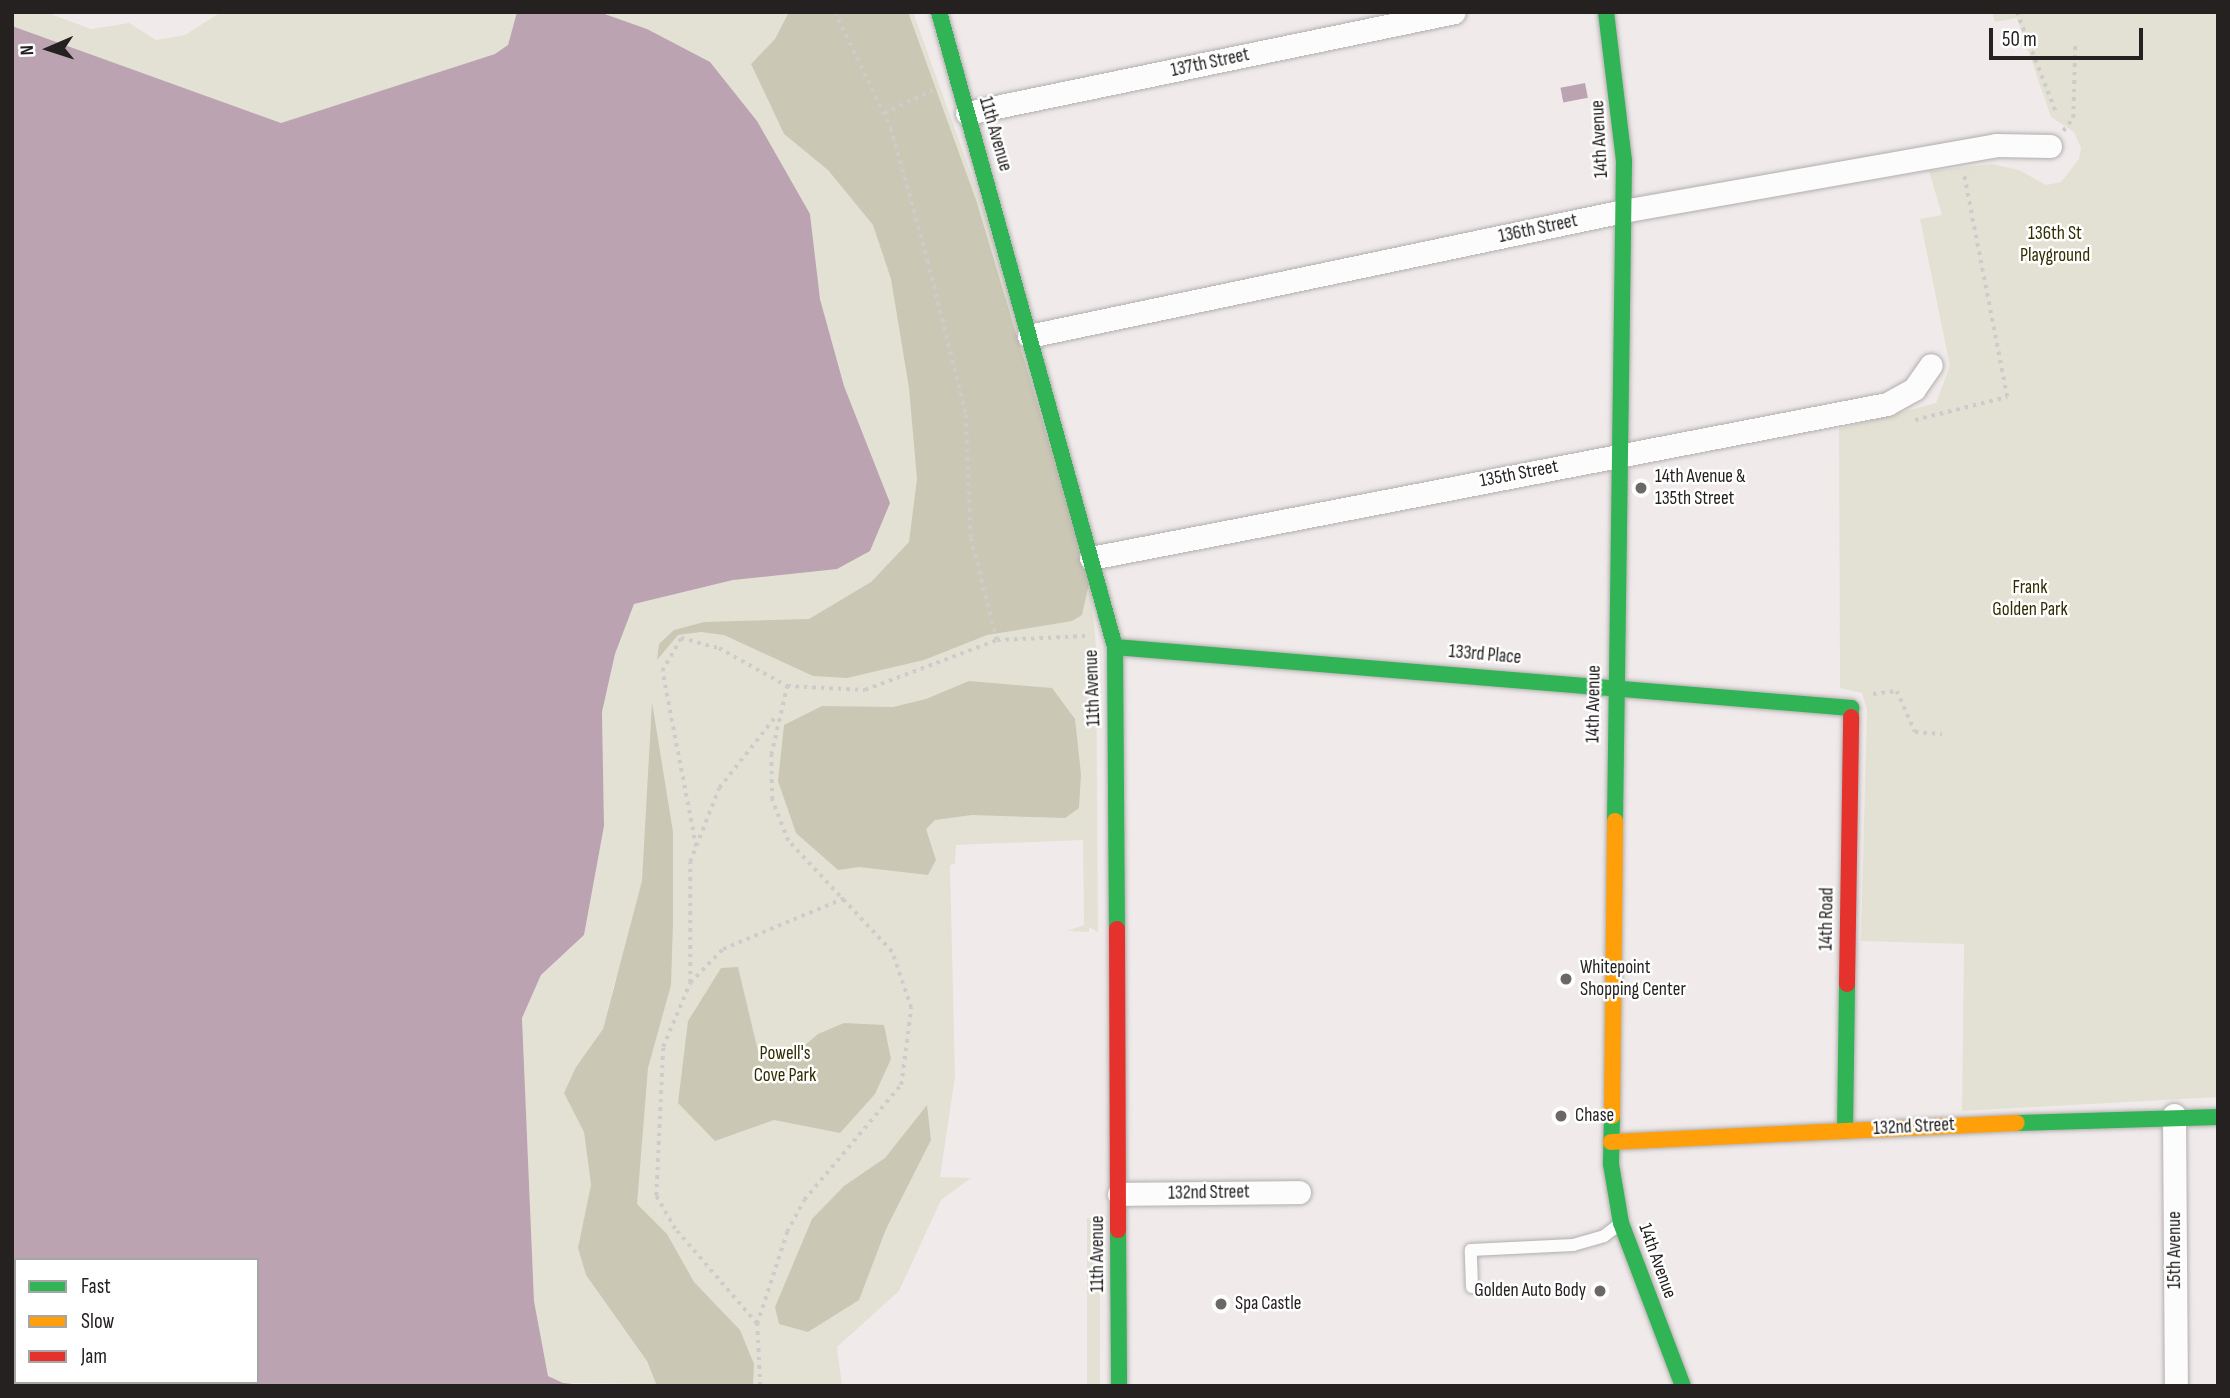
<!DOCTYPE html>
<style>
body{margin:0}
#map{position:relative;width:2230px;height:1398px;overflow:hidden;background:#f0ebea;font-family:"Sofia Sans Condensed",sans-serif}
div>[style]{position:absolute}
.green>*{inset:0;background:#e3e1d4;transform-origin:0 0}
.forest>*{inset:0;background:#cac7b4}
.water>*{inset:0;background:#bba3b1;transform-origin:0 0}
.path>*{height:3.5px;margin-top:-1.75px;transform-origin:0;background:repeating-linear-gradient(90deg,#cecccb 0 3.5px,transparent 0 8.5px)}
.roads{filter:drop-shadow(0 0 2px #b2aeae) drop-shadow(0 0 2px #b2aeae)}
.lane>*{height:12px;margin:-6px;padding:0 6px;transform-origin:6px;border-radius:6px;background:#fdfcfc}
.street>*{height:23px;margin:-11.5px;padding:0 11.5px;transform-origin:11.5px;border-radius:11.5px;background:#fdfcfc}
.fast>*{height:16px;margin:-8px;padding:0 8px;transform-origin:8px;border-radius:8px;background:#30b455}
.slow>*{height:16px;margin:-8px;padding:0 8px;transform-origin:8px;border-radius:8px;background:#ff9f0a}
.jam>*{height:16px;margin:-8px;padding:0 8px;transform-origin:8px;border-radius:8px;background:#e5322d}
.dots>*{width:19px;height:19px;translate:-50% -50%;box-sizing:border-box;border:4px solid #fff;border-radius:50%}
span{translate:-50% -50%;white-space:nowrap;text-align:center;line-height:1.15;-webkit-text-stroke:5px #fff;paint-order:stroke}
.street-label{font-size:19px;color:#242120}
.park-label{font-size:19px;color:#302d01}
.poi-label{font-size:19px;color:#242120}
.left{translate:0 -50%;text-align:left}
.right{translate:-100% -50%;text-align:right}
.frame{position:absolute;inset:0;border:14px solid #242120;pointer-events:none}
.legend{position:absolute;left:14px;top:1258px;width:245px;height:126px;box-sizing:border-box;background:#fff;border:2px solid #a7a6a6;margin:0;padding:9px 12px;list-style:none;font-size:21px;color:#242120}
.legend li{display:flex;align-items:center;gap:14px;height:35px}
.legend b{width:35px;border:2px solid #a7a6a6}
.north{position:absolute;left:14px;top:14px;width:70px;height:70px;-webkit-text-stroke:5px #fff;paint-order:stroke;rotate:267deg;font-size:19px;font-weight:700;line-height:28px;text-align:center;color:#242120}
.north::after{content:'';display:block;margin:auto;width:24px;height:32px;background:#242120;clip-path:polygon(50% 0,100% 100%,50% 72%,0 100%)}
.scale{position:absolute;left:1989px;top:28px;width:154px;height:32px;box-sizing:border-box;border:4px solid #242120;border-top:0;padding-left:9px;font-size:21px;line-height:24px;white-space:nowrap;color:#242120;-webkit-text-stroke:5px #fff;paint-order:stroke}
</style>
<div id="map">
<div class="green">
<i style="clip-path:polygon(12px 12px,45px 12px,91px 29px,129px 23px,156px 40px,185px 35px,221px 12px,517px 12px,508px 45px,495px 54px,281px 123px,12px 26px)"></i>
<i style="clip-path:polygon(evenodd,599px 12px,913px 12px,986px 216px,1090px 579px,1096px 647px,1098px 932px,1089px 927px,1089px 932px,1067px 931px,1084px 925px,1083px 840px,956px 845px,955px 864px,950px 865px,955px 1077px,940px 1177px,971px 1178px,941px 1200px,899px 1291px,837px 1347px,842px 1386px,563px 1383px,548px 1376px,534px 1301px,522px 1018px,541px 975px,584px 935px,604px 826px,602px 712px,615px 654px,634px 604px,733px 580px,889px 503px,844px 386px,820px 299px,810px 214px,647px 29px,599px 12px,760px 83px,804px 150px,784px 134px,760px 83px,599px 12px,884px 569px,872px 604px,846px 598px,871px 582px,884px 569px,599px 12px,616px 977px,590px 1178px,576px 1067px,603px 1029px,616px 977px)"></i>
<i style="clip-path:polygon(1992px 12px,2218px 12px,2218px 1097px,1962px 1111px,1964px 944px,1861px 941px,1867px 710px,1862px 693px,1840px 688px,1839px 429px,1936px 403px,1950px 366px,1920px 219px,1942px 215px,1929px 171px,1992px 164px,2019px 170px,2046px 185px,2061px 182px,2079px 159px,2081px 148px,2074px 132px,2051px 117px,2017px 18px,1995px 22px)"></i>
<i style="left:1087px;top:1218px;width:13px;height:168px"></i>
</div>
<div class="forest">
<i style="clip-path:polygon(789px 12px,908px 12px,976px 200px,1090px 579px,1082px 615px,1072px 621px,987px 635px,924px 660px,847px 678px,813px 676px,724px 635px,701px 632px,678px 635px,657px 660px,659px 644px,674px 630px,704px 622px,809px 619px,871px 582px,909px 542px,917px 479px,909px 388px,891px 279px,873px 225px,828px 170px,784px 134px,751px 64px,775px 39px)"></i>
<i style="clip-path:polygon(969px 681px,1052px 688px,1075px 719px,1081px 774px,1079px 808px,1065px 818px,972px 815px,935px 820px,926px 829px,936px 860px,928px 875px,859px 867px,838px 870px,796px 833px,778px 781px,784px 725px,822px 706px,893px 707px,926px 699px)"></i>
<i style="clip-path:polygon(652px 702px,673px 832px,673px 921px,671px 985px,648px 1068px,637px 1204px,667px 1234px,694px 1282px,740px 1330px,754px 1364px,753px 1386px,657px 1386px,647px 1361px,586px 1275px,578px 1248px,591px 1185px,584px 1132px,564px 1093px,576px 1067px,603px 1029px,642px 881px)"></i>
<i style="clip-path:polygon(738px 967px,758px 1051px,785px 1062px,818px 1034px,844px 1023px,884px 1025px,891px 1059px,875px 1094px,840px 1133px,774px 1120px,715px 1141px,678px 1103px,688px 1021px,721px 968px)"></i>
<i style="clip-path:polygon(927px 1105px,931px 1140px,886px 1229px,859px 1300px,808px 1332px,779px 1324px,775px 1307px,812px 1219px,844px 1186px,885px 1158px)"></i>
</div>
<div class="water">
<i style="clip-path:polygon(evenodd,517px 12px,599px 12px,647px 29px,710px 62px,757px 121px,810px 214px,820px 299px,844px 386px,890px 503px,870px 551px,837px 569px,733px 580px,634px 604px,615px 654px,602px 712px,604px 826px,584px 935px,541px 975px,522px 1018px,534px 1301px,548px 1376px,563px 1383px,593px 1386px,12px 1386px,12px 26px,281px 123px,495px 54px,508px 45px,517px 12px,16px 1260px,257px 1260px,257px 1382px,16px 1382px,16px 1260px)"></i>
<i style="left:1585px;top:83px;width:15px;height:25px;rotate:79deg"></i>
</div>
<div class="path">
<i style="left:835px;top:12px;width:129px;rotate:64.2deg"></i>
<i style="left:891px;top:128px;width:138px;rotate:74.5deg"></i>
<i style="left:928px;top:261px;width:159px;rotate:76.1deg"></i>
<i style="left:966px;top:415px;width:123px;rotate:87.7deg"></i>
<i style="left:971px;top:538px;width:105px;rotate:75.7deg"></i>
<i style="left:2017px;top:12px;width:107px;rotate:68.7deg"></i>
<i style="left:884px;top:113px;width:54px;rotate:-25.1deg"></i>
<i style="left:2063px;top:131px;width:16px;rotate:-52deg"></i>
<i style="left:2073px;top:118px;width:72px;rotate:-88.4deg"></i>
<i style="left:1915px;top:420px;width:95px;rotate:-14deg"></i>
<i style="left:2007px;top:397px;width:226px;rotate:-101deg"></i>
<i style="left:1873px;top:694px;width:24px;rotate:-7deg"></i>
<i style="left:1897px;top:691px;width:45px;rotate:66.3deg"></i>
<i style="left:1915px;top:732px;width:27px;rotate:4deg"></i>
<i style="left:696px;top:847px;width:179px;rotate:-100.9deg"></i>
<i style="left:662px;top:671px;width:38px;rotate:-60deg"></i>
<i style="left:681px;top:638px;width:39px;rotate:15deg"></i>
<i style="left:719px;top:648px;width:78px;rotate:29.2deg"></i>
<i style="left:787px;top:686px;width:78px;rotate:2.9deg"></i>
<i style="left:865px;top:690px;width:141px;rotate:-20.7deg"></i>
<i style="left:997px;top:640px;width:88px;rotate:-2.6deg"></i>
<i style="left:690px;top:983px;width:121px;rotate:-90deg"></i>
<i style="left:690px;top:862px;width:79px;rotate:-68.6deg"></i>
<i style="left:719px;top:788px;width:92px;rotate:-51.6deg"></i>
<i style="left:757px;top:1324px;width:97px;rotate:-71.9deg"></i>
<i style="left:787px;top:1232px;width:36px;rotate:-62deg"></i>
<i style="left:804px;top:1200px;width:150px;rotate:-49.9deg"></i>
<i style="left:901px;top:1085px;width:78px;rotate:-82.6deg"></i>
<i style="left:911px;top:1008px;width:59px;rotate:-108.7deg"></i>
<i style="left:892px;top:952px;width:152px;rotate:-133.1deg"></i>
<i style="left:788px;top:841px;width:44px;rotate:-111.3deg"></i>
<i style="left:772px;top:800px;width:45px;rotate:-91.3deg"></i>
<i style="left:771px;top:755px;width:71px;rotate:-76.9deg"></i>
<i style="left:760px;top:1386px;width:62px;rotate:-92.8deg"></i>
<i style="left:757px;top:1324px;width:125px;rotate:-130.8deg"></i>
<i style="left:675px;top:1229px;width:38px;rotate:-120deg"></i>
<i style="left:656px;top:1196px;width:149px;rotate:-87.3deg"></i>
<i style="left:663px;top:1047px;width:69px;rotate:-67.1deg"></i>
<i style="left:690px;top:983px;width:47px;rotate:-45.9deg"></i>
<i style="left:723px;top:949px;width:132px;rotate:-22.7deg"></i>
</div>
<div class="roads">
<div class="lane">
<i style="left:1472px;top:1287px;width:37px;rotate:-92deg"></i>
<i style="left:1471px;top:1250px;width:102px;rotate:-2.8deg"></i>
<i style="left:1573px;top:1245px;width:32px;rotate:-16deg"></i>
<i style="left:1604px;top:1236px;width:21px;rotate:-37deg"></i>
</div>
<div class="street">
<i style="left:967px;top:113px;width:497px;rotate:-11.7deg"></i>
<i style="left:1029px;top:336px;width:607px;rotate:-11.88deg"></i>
<i style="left:1623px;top:211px;width:379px;rotate:-10deg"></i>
<i style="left:1996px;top:145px;width:54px;rotate:1.1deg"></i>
<i style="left:1091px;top:558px;width:811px;rotate:-10.95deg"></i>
<i style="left:1887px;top:404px;width:31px;rotate:-29deg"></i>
<i style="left:1914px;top:389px;width:29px;rotate:-55deg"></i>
<i style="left:2174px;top:1115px;width:271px;rotate:89.6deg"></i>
<i style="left:1119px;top:1194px;width:180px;rotate:-0.6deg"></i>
</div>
<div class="fast">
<i style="left:939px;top:12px;width:659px;rotate:74.51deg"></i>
<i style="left:1115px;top:647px;width:282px;rotate:89.6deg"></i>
<i style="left:1606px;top:12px;width:150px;rotate:83.1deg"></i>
<i style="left:1624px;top:161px;width:660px;rotate:90.78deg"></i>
<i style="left:1115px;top:647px;width:739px;rotate:4.74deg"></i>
<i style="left:1851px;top:708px;width:9px;rotate:90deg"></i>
<i style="left:1612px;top:1116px;width:48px;rotate:91.2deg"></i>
<i style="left:1611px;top:1164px;width:60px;rotate:80.4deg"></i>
<i style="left:1621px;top:1223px;width:174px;rotate:69.2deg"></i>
<i style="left:2017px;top:1123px;width:201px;rotate:-1.7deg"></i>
<i style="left:1845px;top:1131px;width:147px;rotate:-89.2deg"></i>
<i style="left:1118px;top:1230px;width:156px;rotate:89.6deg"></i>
</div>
<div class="slow">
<i style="left:1612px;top:1116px;width:295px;rotate:-89.4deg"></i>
<i style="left:1611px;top:1142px;width:406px;rotate:-2.7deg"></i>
</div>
<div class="jam">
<i style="left:1117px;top:929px;width:301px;rotate:89.8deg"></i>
<i style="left:1847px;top:984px;width:267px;rotate:-89.1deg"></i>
</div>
</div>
<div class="dots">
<i style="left:1641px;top:488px;background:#6b6867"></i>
<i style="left:1566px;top:979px;background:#6b6867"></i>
<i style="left:1561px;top:1116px;background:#6b6867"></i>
<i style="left:1600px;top:1291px;background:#6b6867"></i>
<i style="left:1221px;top:1304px;background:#6b6867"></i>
</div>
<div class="street-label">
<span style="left:1210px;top:63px;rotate:-12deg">137th Street</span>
<span style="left:995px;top:134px;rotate:74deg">11th Avenue</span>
<span style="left:1600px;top:139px;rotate:-93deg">14th Avenue</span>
<span style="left:1538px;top:229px;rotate:-12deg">136th Street</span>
<span style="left:1519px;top:474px;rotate:-11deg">135th Street</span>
<span style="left:1485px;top:655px;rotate:5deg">133rd Place</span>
<span style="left:1093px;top:688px;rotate:-92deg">11th Avenue</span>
<span style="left:1594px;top:704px;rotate:-89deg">14th Avenue</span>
<span style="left:1827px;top:919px;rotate:-89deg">14th Road</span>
<span style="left:1914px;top:1127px;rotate:-3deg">132nd Street</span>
<span style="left:1209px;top:1193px;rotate:-1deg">132nd Street</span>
<span style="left:2175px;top:1250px;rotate:-90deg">15th Avenue</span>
<span style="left:1098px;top:1254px;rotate:-90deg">11th Avenue</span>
<span style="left:1657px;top:1261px;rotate:70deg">14th Avenue</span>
</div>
<div class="park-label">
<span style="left:2055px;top:245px">136th St<br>Playground</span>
<span style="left:2030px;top:599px">Frank<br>Golden Park</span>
<span style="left:785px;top:1065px">Powell's<br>Cove Park</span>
</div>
<div class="poi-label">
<span class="left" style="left:1655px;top:488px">14th Avenue &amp;<br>135th Street</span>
<span class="left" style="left:1580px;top:979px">Whitepoint<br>Shopping Center</span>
<span class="left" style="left:1575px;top:1116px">Chase</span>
<span class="right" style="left:1586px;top:1291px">Golden Auto Body</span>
<span class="left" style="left:1235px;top:1304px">Spa Castle</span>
</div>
<div class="frame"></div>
<ul class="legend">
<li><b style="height:9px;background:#30b455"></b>Fast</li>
<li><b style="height:9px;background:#ff9f0a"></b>Slow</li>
<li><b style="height:9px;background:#e5322d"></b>Jam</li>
</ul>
<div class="north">N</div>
<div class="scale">50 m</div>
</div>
